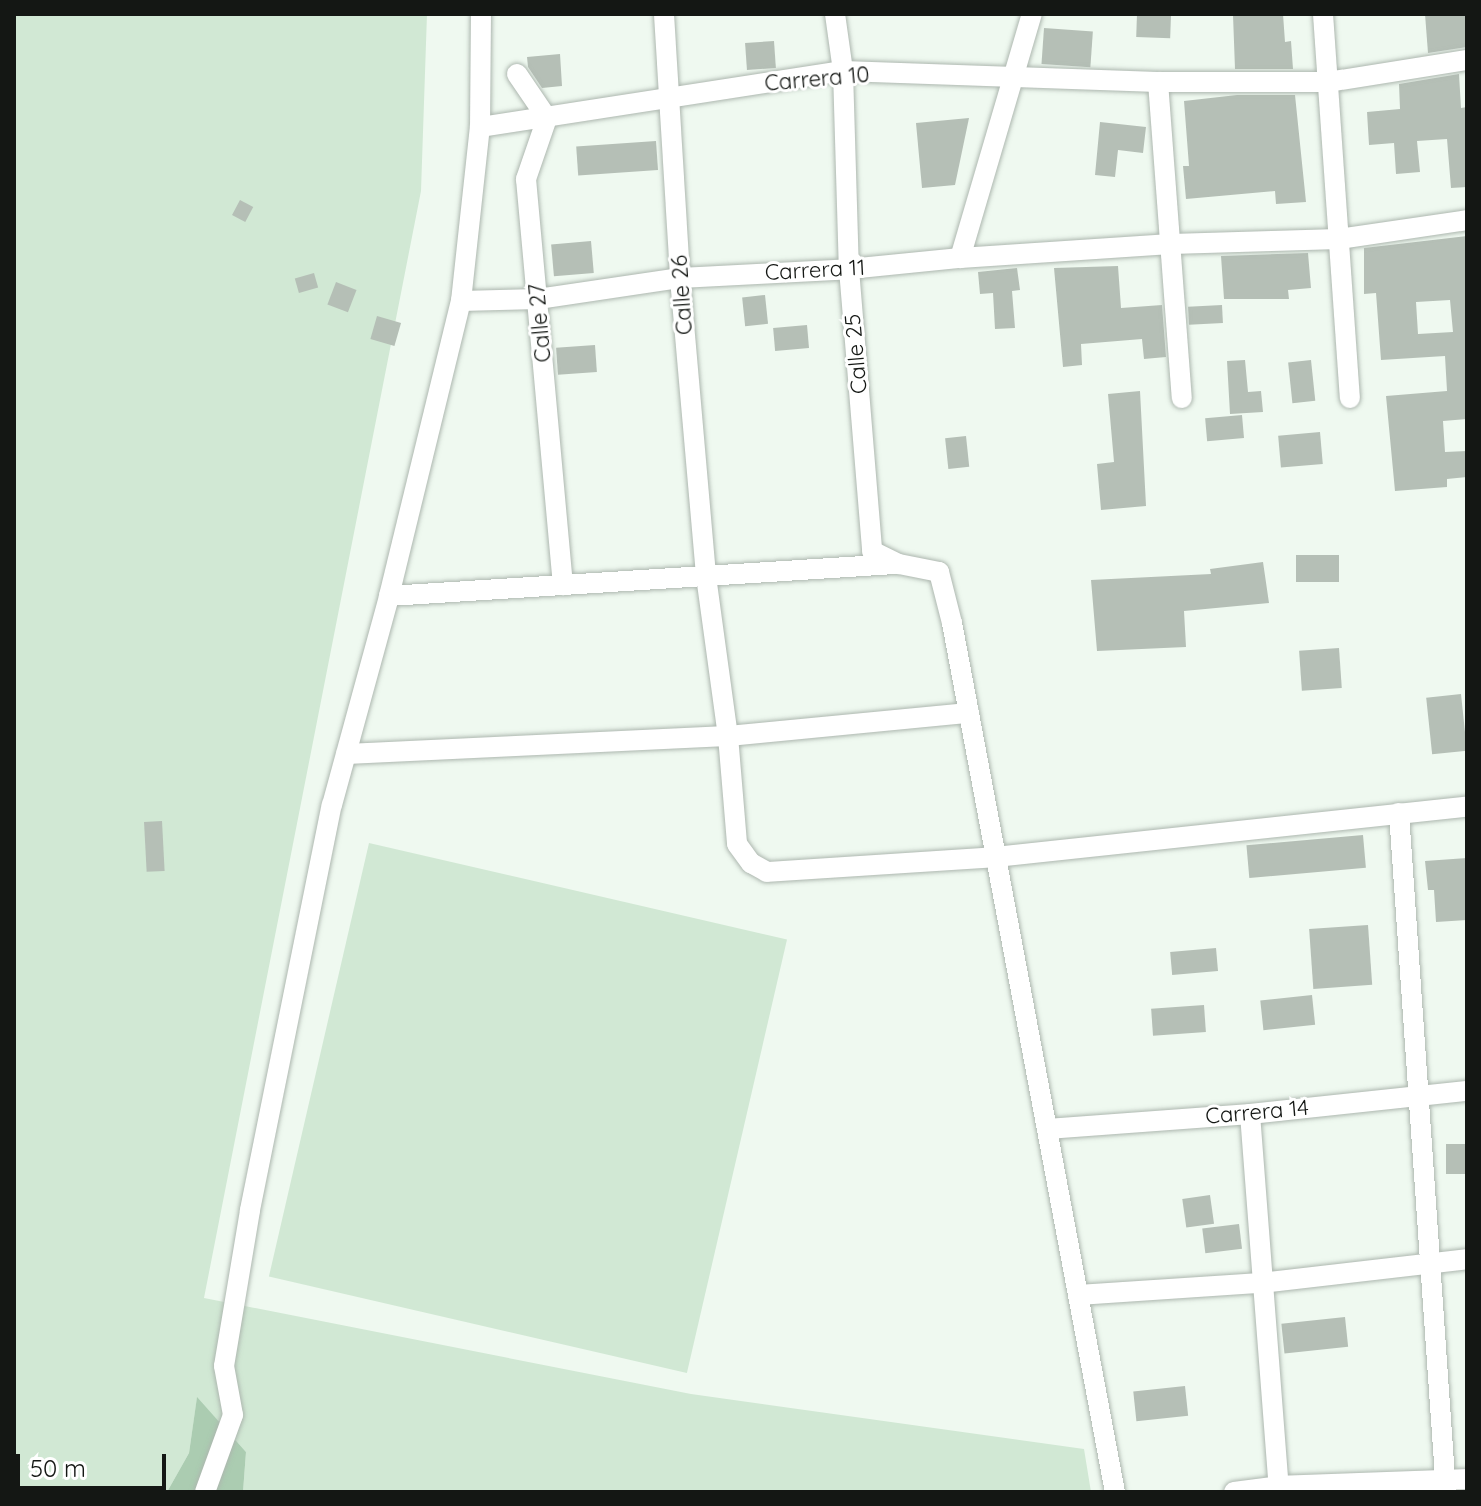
<!DOCTYPE html>
<style>
body{margin:0}
#map{position:relative;width:1481px;height:1506px;overflow:hidden;background:#eff9f0;font-family:Quicksand,sans-serif}
div>[style]{position:absolute}
.green>*{inset:0;background:#d1e8d4;transform-origin:0 0}
.forest>*{inset:0;background:#abccb1}
.building>*{inset:0;background:#b5bfb6;transform-origin:0 0}
.roads{filter:drop-shadow(0 0 2px #adb7af) drop-shadow(0 0 2px #adb7af)}
.minor>*{height:20px;margin:-10px;padding:0 10px;transform-origin:10px;border-radius:10px;background:#fff}
span{translate:-50% -50%;white-space:nowrap;text-align:center;line-height:1.15;-webkit-text-stroke:6px #fff;paint-order:stroke}
.street-label{font-size:22px;color:#141714}
.frame{position:absolute;inset:0;border:16px solid #141714;pointer-events:none}
.scale{position:absolute;left:16px;top:1454px;width:150px;height:36px;box-sizing:border-box;border:4px solid #141714;border-top:0;padding-left:10px;font-size:24px;line-height:28px;white-space:nowrap;color:#141714;-webkit-text-stroke:6px #fff;paint-order:stroke}
</style>
<div id="map">
<div class="green">
<i style="clip-path:polygon(14px 14px,427px 14px,421px 191px,204px 1298px,691px 1394px,1084px 1449px,1091px 1492px,243px 1492px,246px 1452px,197px 1398px,189px 1453px,167px 1492px,14px 1492px)"></i>
<i style="left:369px;top:843px;width:429px;height:445px;rotate:13deg"></i>
</div>
<div class="forest">
<i style="clip-path:polygon(197px 1397px,246px 1452px,243px 1492px,167px 1492px,189px 1453px)"></i>
</div>
<div class="building">
<i style="left:1137px;top:14px;width:34px;height:23px;rotate:2deg"></i>
<i style="clip-path:polygon(1283px 14px,1285px 42px,1291px 41px,1293px 69px,1235px 69px,1233px 15px)"></i>
<i style="clip-path:polygon(1425px 14px,1467px 14px,1467px 47px,1428px 53px)"></i>
<i style="left:1044px;top:28px;width:49px;height:36px;rotate:4deg"></i>
<i style="left:774px;top:41px;width:27px;height:29px;rotate:86deg"></i>
<i style="clip-path:polygon(560px 54px,562px 86px,542px 88px,528px 67px,527px 57px)"></i>
<i style="clip-path:polygon(1459px 74px,1461px 108px,1467px 107px,1467px 187px,1451px 188px,1447px 139px,1417px 141px,1420px 172px,1396px 174px,1394px 143px,1369px 145px,1367px 112px,1400px 109px,1399px 84px)"></i>
<i style="clip-path:polygon(1237px 95px,1295px 95px,1306px 202px,1276px 204px,1275px 191px,1186px 199px,1183px 166px,1189px 166px,1184px 101px)"></i>
<i style="clip-path:polygon(969px 118px,955px 185px,922px 188px,916px 123px)"></i>
<i style="clip-path:polygon(1100px 122px,1146px 127px,1143px 153px,1118px 150px,1115px 177px,1095px 175px)"></i>
<i style="left:656px;top:141px;width:29px;height:80px;rotate:86deg"></i>
<i style="left:240px;top:200px;width:15px;height:17px;rotate:28deg"></i>
<i style="clip-path:polygon(evenodd,1467px 236px,1467px 419px,1443px 421px,1445px 452px,1467px 451px,1467px 477px,1447px 479px,1447px 487px,1395px 491px,1386px 396px,1447px 391px,1445px 356px,1381px 360px,1376px 293px,1364px 294px,1364px 248px,1467px 236px,1450px 300px,1453px 332px,1418px 334px,1416px 302px,1450px 300px)"></i>
<i style="left:591px;top:241px;width:32px;height:40px;rotate:85deg"></i>
<i style="clip-path:polygon(1308px 253px,1311px 288px,1288px 290px,1289px 299px,1224px 299px,1221px 256px)"></i>
<i style="clip-path:polygon(1118px 266px,1121px 308px,1162px 305px,1166px 357px,1144px 359px,1142px 339px,1081px 344px,1082px 365px,1063px 367px,1054px 268px)"></i>
<i style="clip-path:polygon(1017px 268px,1020px 290px,1012px 291px,1015px 328px,995px 329px,993px 293px,980px 294px,978px 272px)"></i>
<i style="left:314px;top:273px;width:15px;height:20px;rotate:74deg"></i>
<i style="left:336px;top:282px;width:22px;height:24px;rotate:21deg"></i>
<i style="left:765px;top:295px;width:29px;height:23px;rotate:84deg"></i>
<i style="left:1222px;top:305px;width:18px;height:34px;rotate:87deg"></i>
<i style="left:377px;top:316px;width:25px;height:24px;rotate:16deg"></i>
<i style="left:807px;top:325px;width:23px;height:34px;rotate:85deg"></i>
<i style="left:595px;top:345px;width:27px;height:39px;rotate:86deg"></i>
<i style="clip-path:polygon(1245px 360px,1248px 392px,1261px 391px,1263px 412px,1230px 414px,1227px 361px)"></i>
<i style="left:1311px;top:360px;width:41px;height:23px;rotate:84deg"></i>
<i style="clip-path:polygon(1140px 391px,1146px 506px,1101px 510px,1097px 464px,1114px 462px,1108px 394px)"></i>
<i style="left:1242px;top:415px;width:23px;height:37px;rotate:85deg"></i>
<i style="left:1320px;top:432px;width:32px;height:42px;rotate:85deg"></i>
<i style="left:966px;top:436px;width:31px;height:21px;rotate:84deg"></i>
<i style="left:1339px;top:555px;width:27px;height:43px;rotate:90deg"></i>
<i style="clip-path:polygon(1263px 562px,1269px 603px,1184px 611px,1186px 647px,1097px 651px,1091px 580px,1211px 574px,1210px 569px)"></i>
<i style="left:1339px;top:648px;width:40px;height:40px;rotate:86deg"></i>
<i style="left:1461px;top:694px;width:57px;height:35px;rotate:84deg"></i>
<i style="left:162px;top:821px;width:50px;height:18px;rotate:87deg"></i>
<i style="left:1363px;top:835px;width:33px;height:117px;rotate:85deg"></i>
<i style="clip-path:polygon(1467px 858px,1467px 920px,1436px 922px,1434px 890px,1428px 890px,1425px 861px)"></i>
<i style="left:1368px;top:925px;width:60px;height:59px;rotate:86deg"></i>
<i style="left:1216px;top:948px;width:23px;height:46px;rotate:85deg"></i>
<i style="left:1312px;top:995px;width:30px;height:52px;rotate:84deg"></i>
<i style="left:1204px;top:1005px;width:27px;height:53px;rotate:86deg"></i>
<i style="left:1467px;top:1144px;width:30px;height:21px;rotate:90deg"></i>
<i style="left:1210px;top:1195px;width:29px;height:28px;rotate:82deg"></i>
<i style="left:1239px;top:1224px;width:25px;height:37px;rotate:83deg"></i>
<i style="left:1345px;top:1317px;width:30px;height:64px;rotate:84deg"></i>
<i style="left:1185px;top:1386px;width:30px;height:52px;rotate:84deg"></i>
</div>
<div class="roads">
<div class="minor">
<i style="left:664px;top:14px;width:264px;rotate:86.5deg"></i>
<i style="left:680px;top:278px;width:299px;rotate:85deg"></i>
<i style="left:706px;top:576px;width:162px;rotate:82.2deg"></i>
<i style="left:728px;top:736px;width:108px;rotate:85.2deg"></i>
<i style="left:737px;top:844px;width:24px;rotate:54deg"></i>
<i style="left:751px;top:863px;width:18px;rotate:29deg"></i>
<i style="left:767px;top:872px;width:229px;rotate:-3.7deg"></i>
<i style="left:996px;top:857px;width:474px;rotate:-6.1deg"></i>
<i style="left:835px;top:14px;width:58px;rotate:82deg"></i>
<i style="left:843px;top:71px;width:198px;rotate:88.3deg"></i>
<i style="left:849px;top:269px;width:283px;rotate:85.3deg"></i>
<i style="left:872px;top:551px;width:30px;rotate:26deg"></i>
<i style="left:899px;top:564px;width:41px;rotate:11.3deg"></i>
<i style="left:939px;top:572px;width:53px;rotate:75.7deg"></i>
<i style="left:952px;top:623px;width:884px;rotate:79.38deg"></i>
<i style="left:1323px;top:14px;width:385px;rotate:86deg"></i>
<i style="left:517px;top:74px;width:53px;rotate:55.7deg"></i>
<i style="left:547px;top:118px;width:65px;rotate:109deg"></i>
<i style="left:526px;top:179px;width:408px;rotate:84.8deg"></i>
<i style="left:1158px;top:82px;width:317px;rotate:85.7deg"></i>
<i style="left:480px;top:127px;width:367px;rotate:-8.8deg"></i>
<i style="left:843px;top:71px;width:315px;rotate:2deg"></i>
<i style="left:1158px;top:82px;width:170px"></i>
<i style="left:1328px;top:82px;width:141px;rotate:-9deg"></i>
<i style="left:960px;top:258px;width:254px;rotate:-73.6deg"></i>
<i style="left:461px;top:301px;width:77px;rotate:-1.5deg"></i>
<i style="left:538px;top:299px;width:144px;rotate:-8.4deg"></i>
<i style="left:680px;top:278px;width:169px;rotate:-3deg"></i>
<i style="left:849px;top:269px;width:112px;rotate:-5.7deg"></i>
<i style="left:960px;top:258px;width:211px;rotate:-3.8deg"></i>
<i style="left:1171px;top:244px;width:168px;rotate:-1.7deg"></i>
<i style="left:1339px;top:239px;width:129px;rotate:-8.4deg"></i>
<i style="left:389px;top:596px;width:507px;rotate:-3.62deg"></i>
<i style="left:346px;top:754px;width:382px;rotate:-2.7deg"></i>
<i style="left:728px;top:736px;width:242px;rotate:-5.5deg"></i>
<i style="left:1399px;top:813px;width:681px;rotate:86.04deg"></i>
<i style="left:1250px;top:1114px;width:379px;rotate:85.6deg"></i>
<i style="left:1047px;top:1129px;width:204px;rotate:-4.2deg"></i>
<i style="left:1250px;top:1114px;width:218px;rotate:-6.1deg"></i>
<i style="left:1078px;top:1295px;width:183px;rotate:-3.8deg"></i>
<i style="left:1261px;top:1283px;width:207px;rotate:-6.6deg"></i>
<i style="left:205px;top:1492px;width:82px;rotate:-70deg"></i>
<i style="left:233px;top:1415px;width:50px;rotate:-100.4deg"></i>
<i style="left:224px;top:1366px;width:158px;rotate:-80.5deg"></i>
<i style="left:250px;top:1210px;width:413px;rotate:-78.6deg"></i>
<i style="left:332px;top:805px;width:217px;rotate:-74.7deg"></i>
<i style="left:389px;top:596px;width:304px;rotate:-76.3deg"></i>
<i style="left:461px;top:301px;width:175px;rotate:-83.8deg"></i>
<i style="left:480px;top:127px;width:113px;rotate:-89.5deg"></i>
<i style="left:1234px;top:1492px;width:45px;rotate:-7.6deg"></i>
<i style="left:1279px;top:1486px;width:188px;rotate:-2.1deg"></i>
</div>
</div>
<div class="street-label">
<span style="left:817px;top:79px;rotate:-5deg">Carrera 10</span>
<span style="left:815px;top:270px;rotate:-3deg">Carrera 11</span>
<span style="left:682px;top:295px;rotate:-94deg">Calle 26</span>
<span style="left:540px;top:323px;rotate:-95deg">Calle 27</span>
<span style="left:856px;top:354px;rotate:-95deg">Calle 25</span>
<span style="left:1257px;top:1112px;rotate:-5deg">Carrera 14</span>
</div>
<div class="frame"></div>
<div class="scale">50 m</div>
</div>
